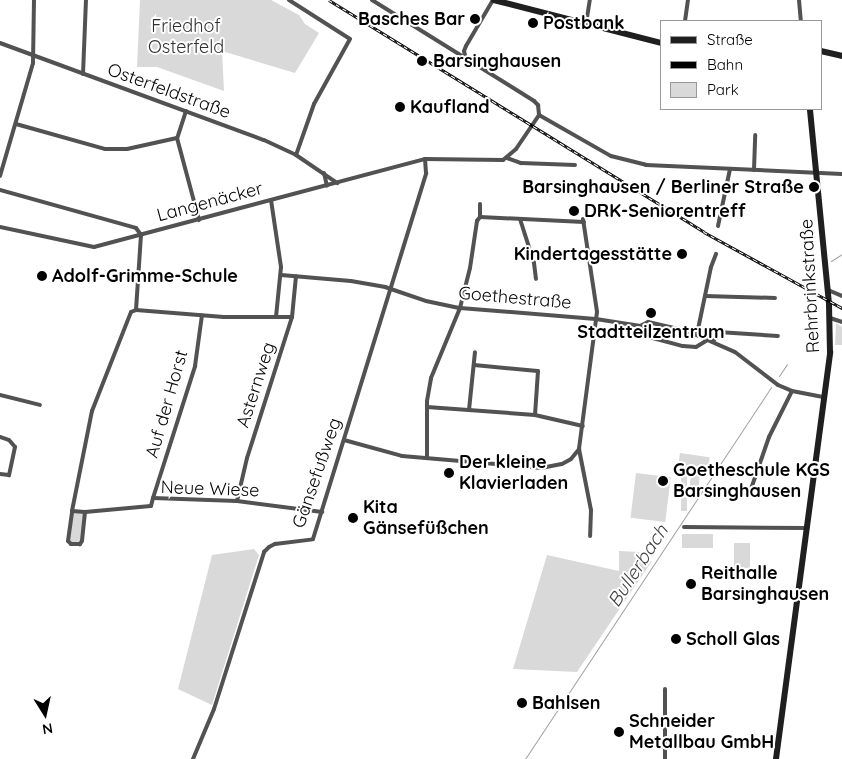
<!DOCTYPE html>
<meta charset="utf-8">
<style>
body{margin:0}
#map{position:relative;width:842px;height:759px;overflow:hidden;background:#fff;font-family:Quicksand,sans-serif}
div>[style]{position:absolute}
.green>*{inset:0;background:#d9d9d9;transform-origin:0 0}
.stream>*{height:1px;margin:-0.5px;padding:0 0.5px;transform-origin:0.5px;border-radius:0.5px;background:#a0a0a0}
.street>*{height:4px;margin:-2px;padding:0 2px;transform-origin:2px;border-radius:2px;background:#525252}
.secondary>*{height:5.5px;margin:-2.75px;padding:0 2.75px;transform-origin:2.75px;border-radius:2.75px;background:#1f1f1f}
.rail>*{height:3px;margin-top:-1.5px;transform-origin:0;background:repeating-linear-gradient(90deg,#fff 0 4px,#000 0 8px);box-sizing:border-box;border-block:1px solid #000}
.dots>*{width:14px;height:14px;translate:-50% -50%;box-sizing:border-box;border:2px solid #fff;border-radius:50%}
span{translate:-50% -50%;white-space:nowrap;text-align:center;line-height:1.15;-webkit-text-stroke:4px #fff;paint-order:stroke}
.poi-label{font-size:18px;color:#000;font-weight:700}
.right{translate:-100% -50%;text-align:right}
.left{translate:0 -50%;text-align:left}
.park-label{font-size:18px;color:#303030}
.street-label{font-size:18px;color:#000}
.water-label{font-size:19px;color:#414141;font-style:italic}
.legend{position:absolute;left:660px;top:20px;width:162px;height:90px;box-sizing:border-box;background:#fff;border:1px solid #999;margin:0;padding:6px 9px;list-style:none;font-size:15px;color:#000}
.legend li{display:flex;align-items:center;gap:10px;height:25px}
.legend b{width:25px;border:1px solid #999}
.north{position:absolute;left:20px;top:689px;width:50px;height:50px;-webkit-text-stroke:4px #fff;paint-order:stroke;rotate:170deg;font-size:14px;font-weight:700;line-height:20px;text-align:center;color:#000}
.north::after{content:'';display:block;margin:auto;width:18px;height:22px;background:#000;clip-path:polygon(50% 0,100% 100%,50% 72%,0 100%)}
</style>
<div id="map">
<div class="green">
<i style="clip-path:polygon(140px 0,271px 0,299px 15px,305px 24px,319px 33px,295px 73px,222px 51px,224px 91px,157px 67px,137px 67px)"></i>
<i style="clip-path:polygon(836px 323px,842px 327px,842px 345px,835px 345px)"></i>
<i style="left:680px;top:453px;width:30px;height:15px;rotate:8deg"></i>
<i style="left:636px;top:473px;width:35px;height:45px;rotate:7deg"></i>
<i style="left:691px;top:474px;width:9px;height:15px;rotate:6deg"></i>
<i style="left:681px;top:475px;width:6px;height:36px"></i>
<i style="clip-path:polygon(72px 511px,85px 512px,80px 544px,71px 544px,68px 541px)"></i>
<i style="left:713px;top:534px;width:14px;height:31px;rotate:90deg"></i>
<i style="left:734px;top:543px;width:16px;height:25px"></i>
<i style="clip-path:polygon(254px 549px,259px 555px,212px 705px,178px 689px,212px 555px)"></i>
<i style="clip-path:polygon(619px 551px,639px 552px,639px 561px,652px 561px,577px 672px,513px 669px,547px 555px,619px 571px)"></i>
</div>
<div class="stream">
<i style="left:831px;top:261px;width:13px;rotate:-32deg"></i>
<i style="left:779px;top:376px;width:14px;rotate:-56deg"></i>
<i style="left:525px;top:759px;width:446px;rotate:-56.5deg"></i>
</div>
<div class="street">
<i style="left:289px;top:0;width:72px;rotate:32.6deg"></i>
<i style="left:350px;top:39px;width:74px;rotate:119deg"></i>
<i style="left:314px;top:104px;width:54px;rotate:109.4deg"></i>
<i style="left:372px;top:0;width:191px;rotate:31.9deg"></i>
<i style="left:534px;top:101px;width:6px;rotate:45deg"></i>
<i style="left:538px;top:105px;width:10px;rotate:84deg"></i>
<i style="left:799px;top:0;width:21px;rotate:85deg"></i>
<i style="left:685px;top:21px;width:21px;rotate:-82deg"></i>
<i style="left:586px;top:24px;width:24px;rotate:-81deg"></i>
<i style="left:0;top:43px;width:281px;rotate:20.2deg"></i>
<i style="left:264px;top:140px;width:35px;rotate:25deg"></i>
<i style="left:296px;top:155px;width:50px;rotate:34.3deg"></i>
<i style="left:466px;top:59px;width:8px;rotate:-104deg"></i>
<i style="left:464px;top:51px;width:5px;rotate:-68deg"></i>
<i style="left:466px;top:46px;width:53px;rotate:-59.6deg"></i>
<i style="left:83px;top:74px;width:74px;rotate:-87.7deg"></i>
<i style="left:186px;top:111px;width:28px;rotate:108deg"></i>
<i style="left:177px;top:138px;width:85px;rotate:75deg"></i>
<i style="left:539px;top:115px;width:83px;rotate:29.7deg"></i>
<i style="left:611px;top:156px;width:36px;rotate:14deg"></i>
<i style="left:646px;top:165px;width:196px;rotate:2.6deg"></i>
<i style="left:16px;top:124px;width:92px;rotate:15.7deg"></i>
<i style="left:105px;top:149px;width:22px"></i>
<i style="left:127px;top:149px;width:51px;rotate:-12.4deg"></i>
<i style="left:507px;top:158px;width:15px;rotate:20deg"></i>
<i style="left:521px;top:163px;width:54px;rotate:2.1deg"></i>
<i style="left:754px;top:170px;width:35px;rotate:-88deg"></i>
<i style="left:324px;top:173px;width:13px;rotate:77deg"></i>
<i style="left:0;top:176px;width:118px;rotate:-73.7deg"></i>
<i style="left:33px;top:63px;width:63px;rotate:-89.1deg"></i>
<i style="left:0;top:190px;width:141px;rotate:15.6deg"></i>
<i style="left:136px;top:228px;width:9px;rotate:54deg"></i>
<i style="left:271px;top:200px;width:68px;rotate:81.5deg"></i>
<i style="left:281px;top:267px;width:50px;rotate:95.7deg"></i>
<i style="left:480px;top:204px;width:13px;rotate:90deg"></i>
<i style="left:480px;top:217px;width:104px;rotate:2.8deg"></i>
<i style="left:520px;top:219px;width:46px;rotate:72.3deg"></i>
<i style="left:534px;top:263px;width:16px;rotate:83deg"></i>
<i style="left:583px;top:219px;width:94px;rotate:81.4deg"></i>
<i style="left:597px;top:312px;width:138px;rotate:97.5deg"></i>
<i style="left:579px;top:449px;width:62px;rotate:78.9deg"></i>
<i style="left:591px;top:510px;width:26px;rotate:92deg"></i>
<i style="left:718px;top:226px;width:58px;rotate:-78.1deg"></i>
<i style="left:0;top:227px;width:96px;rotate:12deg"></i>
<i style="left:94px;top:247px;width:342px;rotate:-14.9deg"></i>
<i style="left:425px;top:159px;width:78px;rotate:0.7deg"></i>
<i style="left:503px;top:160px;width:17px;rotate:-40deg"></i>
<i style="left:516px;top:149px;width:41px;rotate:-55.9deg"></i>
<i style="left:281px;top:275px;width:70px;rotate:4.9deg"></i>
<i style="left:351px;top:281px;width:35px;rotate:10deg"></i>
<i style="left:385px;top:287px;width:43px;rotate:18.9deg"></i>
<i style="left:426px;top:301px;width:35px;rotate:12deg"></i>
<i style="left:460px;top:308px;width:136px;rotate:4.6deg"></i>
<i style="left:596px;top:319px;width:45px;rotate:9deg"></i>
<i style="left:640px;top:326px;width:9px;rotate:-27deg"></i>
<i style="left:648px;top:322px;width:40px;rotate:13deg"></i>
<i style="left:687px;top:331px;width:52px;rotate:23.6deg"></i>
<i style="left:735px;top:352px;width:54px;rotate:37.5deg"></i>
<i style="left:778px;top:385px;width:15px;rotate:23deg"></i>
<i style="left:792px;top:391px;width:33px;rotate:11deg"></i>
<i style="left:828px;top:290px;width:15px;rotate:23deg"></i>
<i style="left:705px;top:296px;width:70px;rotate:1.6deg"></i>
<i style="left:136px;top:310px;width:88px;rotate:4.5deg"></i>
<i style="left:224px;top:317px;width:68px"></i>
<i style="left:136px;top:310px;width:75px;rotate:-86.2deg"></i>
<i style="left:830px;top:318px;width:13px;rotate:18deg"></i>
<i style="left:640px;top:326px;width:9px;rotate:58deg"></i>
<i style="left:645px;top:334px;width:5px;rotate:37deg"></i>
<i style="left:649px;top:337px;width:35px;rotate:15deg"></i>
<i style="left:683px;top:346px;width:13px;rotate:4deg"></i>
<i style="left:696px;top:347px;width:12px;rotate:-31deg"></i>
<i style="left:697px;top:334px;width:68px;rotate:-78.2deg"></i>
<i style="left:711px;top:267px;width:14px;rotate:-69deg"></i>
<i style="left:713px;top:342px;width:11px;rotate:-63deg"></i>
<i style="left:718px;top:332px;width:60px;rotate:3.8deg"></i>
<i style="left:474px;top:365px;width:64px;rotate:5.4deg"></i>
<i style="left:538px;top:371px;width:44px;rotate:93.9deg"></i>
<i style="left:0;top:395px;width:41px;rotate:14deg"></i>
<i style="left:427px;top:407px;width:108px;rotate:4.2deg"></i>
<i style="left:535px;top:415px;width:49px;rotate:12.9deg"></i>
<i style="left:469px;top:410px;width:58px;rotate:-84.1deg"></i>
<i style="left:0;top:437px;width:9px;rotate:18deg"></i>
<i style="left:9px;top:440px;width:9px;rotate:49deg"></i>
<i style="left:15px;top:447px;width:29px;rotate:102deg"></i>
<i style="left:9px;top:475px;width:9px;rotate:-174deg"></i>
<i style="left:344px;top:440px;width:60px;rotate:15.4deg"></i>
<i style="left:402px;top:456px;width:140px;rotate:4.9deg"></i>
<i style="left:541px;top:468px;width:21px;rotate:-11deg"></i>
<i style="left:562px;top:464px;width:10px;rotate:-29deg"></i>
<i style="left:571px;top:459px;width:13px;rotate:-51deg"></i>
<i style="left:427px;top:458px;width:57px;rotate:-90deg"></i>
<i style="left:427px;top:401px;width:23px;rotate:-80deg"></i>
<i style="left:431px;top:378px;width:76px;rotate:-67.5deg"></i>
<i style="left:460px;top:308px;width:41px;rotate:-76deg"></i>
<i style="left:470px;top:268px;width:48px;rotate:-81.5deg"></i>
<i style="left:477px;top:221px;width:5px;rotate:-53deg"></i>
<i style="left:751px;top:489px;width:55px;rotate:-70.9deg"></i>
<i style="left:769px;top:437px;width:51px;rotate:-63.4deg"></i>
<i style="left:153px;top:498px;width:139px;rotate:-72.3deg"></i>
<i style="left:195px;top:366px;width:51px;rotate:-82.2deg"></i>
<i style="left:237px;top:501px;width:44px;rotate:-76.9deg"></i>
<i style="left:247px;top:458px;width:148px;rotate:-72.3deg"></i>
<i style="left:292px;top:317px;width:41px;rotate:-84.4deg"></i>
<i style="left:72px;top:511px;width:13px;rotate:4deg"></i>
<i style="left:85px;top:512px;width:66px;rotate:-5.2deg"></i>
<i style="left:151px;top:506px;width:8px;rotate:-76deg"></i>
<i style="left:153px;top:498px;width:84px;rotate:2deg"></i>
<i style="left:237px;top:501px;width:86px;rotate:7.4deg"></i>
<i style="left:85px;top:512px;width:29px;rotate:96deg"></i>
<i style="left:82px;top:541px;width:4px;rotate:124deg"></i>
<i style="left:80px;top:544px;width:9px;rotate:180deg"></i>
<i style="left:71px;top:544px;width:4px;rotate:-135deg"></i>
<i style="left:68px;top:541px;width:30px;rotate:-82deg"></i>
<i style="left:72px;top:511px;width:102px;rotate:-78.7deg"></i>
<i style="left:92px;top:411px;width:106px;rotate:-68.5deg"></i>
<i style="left:131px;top:312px;width:5px;rotate:-22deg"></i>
<i style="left:684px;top:527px;width:123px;rotate:0.5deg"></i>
<i style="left:665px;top:689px;width:70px;rotate:90deg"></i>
<i style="left:193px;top:759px;width:54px;rotate:-67.2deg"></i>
<i style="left:214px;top:709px;width:165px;rotate:-72.3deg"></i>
<i style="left:264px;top:552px;width:7px;rotate:-45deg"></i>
<i style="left:269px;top:547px;width:7px;rotate:-27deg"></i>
<i style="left:275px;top:544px;width:38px;rotate:-7deg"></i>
<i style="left:313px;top:539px;width:383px;rotate:-72.8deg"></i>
<i style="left:426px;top:173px;width:14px;rotate:-94deg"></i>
</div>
<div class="secondary">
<i style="left:494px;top:0;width:172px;rotate:14.4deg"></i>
<i style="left:821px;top:51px;width:22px;rotate:13deg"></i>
<i style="left:776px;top:759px;width:410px;rotate:-82.4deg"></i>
<i style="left:830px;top:353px;width:49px;rotate:-91.2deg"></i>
<i style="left:829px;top:304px;width:196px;rotate:-95.6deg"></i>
</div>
<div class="rail">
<i style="left:329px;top:0;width:441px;rotate:31.7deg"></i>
<i style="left:704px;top:232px;width:158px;rotate:28.8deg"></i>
</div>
<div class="dots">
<i style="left:475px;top:19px;background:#000"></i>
<i style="left:533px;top:23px;background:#000"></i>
<i style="left:422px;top:61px;background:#000"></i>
<i style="left:400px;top:107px;background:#000"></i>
<i style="left:814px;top:187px;background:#000"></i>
<i style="left:574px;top:211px;background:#000"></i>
<i style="left:682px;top:254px;background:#000"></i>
<i style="left:42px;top:276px;background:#000"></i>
<i style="left:651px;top:313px;background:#000"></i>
<i style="left:449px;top:473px;background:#000"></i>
<i style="left:663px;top:481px;background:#000"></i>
<i style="left:353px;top:518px;background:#000"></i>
<i style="left:691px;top:584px;background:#000"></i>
<i style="left:676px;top:639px;background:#000"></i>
<i style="left:522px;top:703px;background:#000"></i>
<i style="left:619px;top:732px;background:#000"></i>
</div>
<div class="poi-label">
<span class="right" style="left:465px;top:19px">Basches Bar</span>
<span class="left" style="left:543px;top:23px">Postbank</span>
<span class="left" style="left:433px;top:61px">Barsinghausen</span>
<span class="left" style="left:410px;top:107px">Kaufland</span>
<span class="right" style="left:804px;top:187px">Barsinghausen / Berliner Straße</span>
<span class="left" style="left:584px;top:211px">DRK-Seniorentreff</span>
<span class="right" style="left:672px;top:254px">Kindertagesstätte</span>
<span class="left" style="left:52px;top:276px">Adolf-Grimme-Schule</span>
<span style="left:651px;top:332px">Stadtteilzentrum</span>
<span class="left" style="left:459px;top:473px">Der kleine<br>Klavierladen</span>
<span class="left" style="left:673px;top:481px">Goetheschule KGS<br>Barsinghausen</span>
<span class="left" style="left:363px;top:518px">Kita<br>Gänsefüßchen</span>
<span class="left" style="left:701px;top:584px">Reithalle<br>Barsinghausen</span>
<span class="left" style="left:686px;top:639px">Scholl Glas</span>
<span class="left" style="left:532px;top:703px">Bahlsen</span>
<span class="left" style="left:629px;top:732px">Schneider<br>Metallbau GmbH</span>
</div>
<div class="park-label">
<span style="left:186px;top:37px">Friedhof<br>Osterfeld</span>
</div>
<div class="street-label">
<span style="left:169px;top:91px;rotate:20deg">Osterfeldstraße</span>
<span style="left:210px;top:202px;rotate:-15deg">Langenäcker</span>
<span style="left:810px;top:286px;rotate:-93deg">Rehrbrinkstraße</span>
<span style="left:515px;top:298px;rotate:5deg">Goethestraße</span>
<span style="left:256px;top:385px;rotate:-72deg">Asternweg</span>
<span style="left:167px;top:404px;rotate:-74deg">Auf der Horst</span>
<span style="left:317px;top:473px;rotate:-71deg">Gänsefußweg</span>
<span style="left:210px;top:489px;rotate:2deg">Neue Wiese</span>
</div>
<div class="water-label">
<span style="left:638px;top:566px;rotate:-57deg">Bullerbach</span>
</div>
<ul class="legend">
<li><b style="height:6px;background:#1f1f1f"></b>Straße</li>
<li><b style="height:6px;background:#000"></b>Bahn</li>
<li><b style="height:14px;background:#d9d9d9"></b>Park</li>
</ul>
<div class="north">N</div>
</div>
